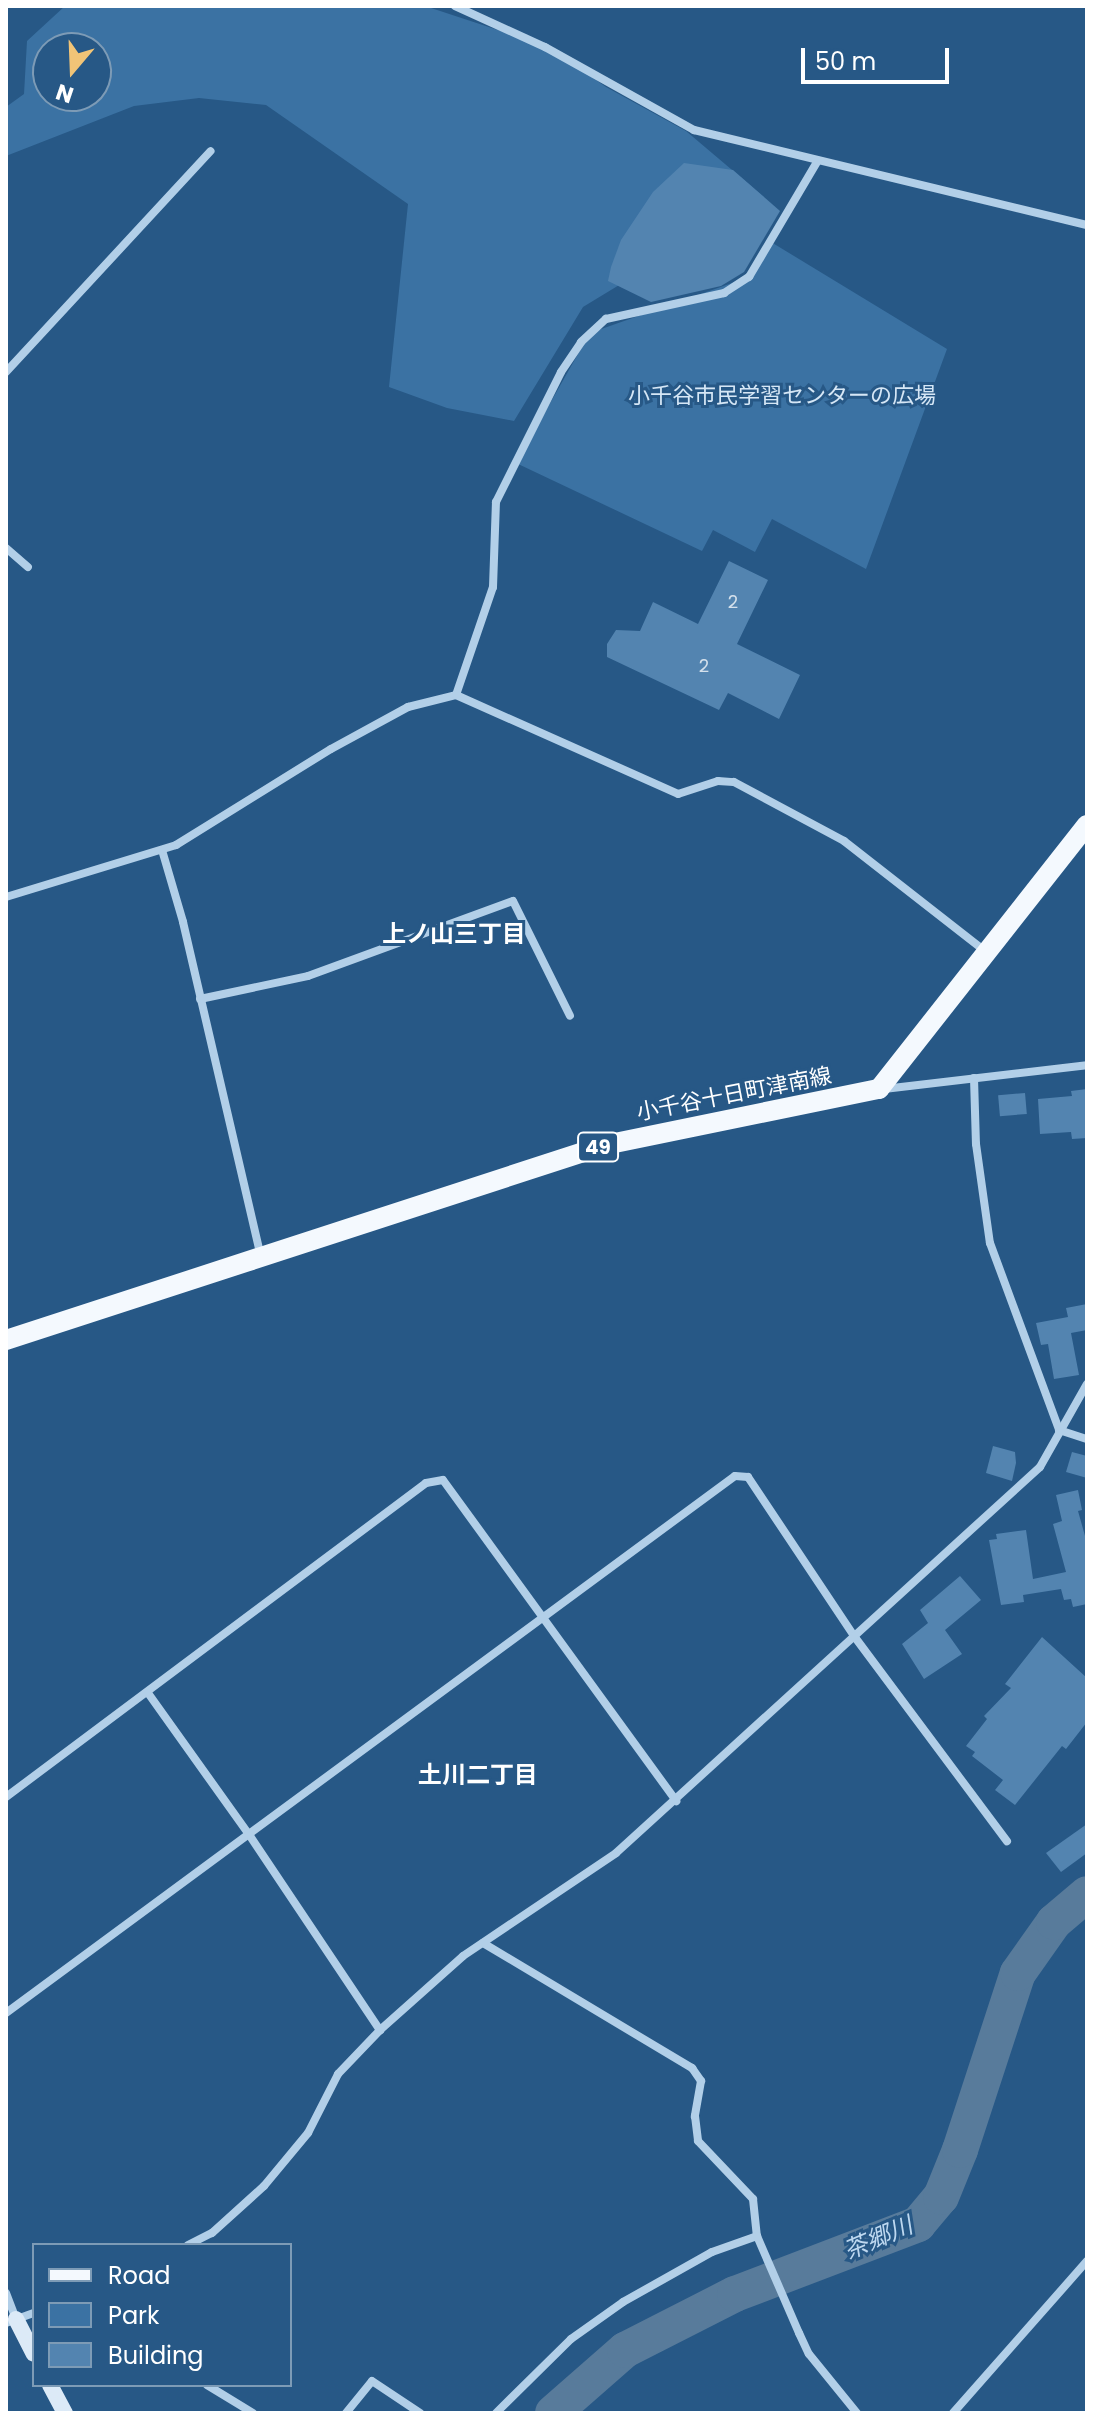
<!DOCTYPE html>
<meta charset="utf-8">
<style>
body{margin:0}
#map{position:relative;width:1093px;height:2419px;overflow:hidden;background:#275886;font-family:Poppins,"Noto Sans JP",sans-serif}
div>[style]{position:absolute}
.green>*{inset:0;background:#3b72a3}
.river>*{height:36px;margin:-18px;padding:0 18px;transform-origin:18px;border-radius:18px;background:#587b9b}
.building>*{inset:0;background:#5384b0;transform-origin:0 0}
.street>*{height:8px;margin:-4px;padding:0 4px;transform-origin:4px;border-radius:4px;background:#b2cfe8}
.secondary>*{height:16px;margin:-8px;padding:0 8px;transform-origin:8px;border-radius:8px;background:#dceaf7}
.primary>*{height:20px;margin:-10px;padding:0 10px;transform-origin:10px;border-radius:10px;background:#f4f9fe}
span{translate:-50% -50%;white-space:nowrap;text-align:center;line-height:1.15;-webkit-text-stroke:6px #275886;paint-order:stroke}
.number-label{font-size:18px;color:#d4e0eb}
.number-label span{-webkit-text-stroke-width:0}
.shield-label span{padding:2px 6px;background:#275886;border:2px solid;border-radius:6px;-webkit-text-stroke-width:0}
.shield-label{font-size:20px;color:#fff;font-weight:700}
.park-label{font-size:22px;color:#d6e7f6}
.street-label{font-size:22px;color:#fff}
.neighbourhood-label{font-size:24px;color:#fff;font-weight:700}
.water-label{font-size:24px;color:#bed8f0;font-style:italic}
.frame{position:absolute;inset:0;border:8px solid #fff;pointer-events:none}
.legend{position:absolute;left:32px;top:2243px;width:260px;height:144px;box-sizing:border-box;background:#275886;border:2px solid #7d9bb6;margin:0;padding:10px 14px;list-style:none;font-size:24px;color:#fff}
.legend li{display:flex;align-items:center;gap:16px;height:40px}
.legend b{width:40px;border:2px solid #7d9bb6}
.north{position:absolute;left:32px;top:32px;width:80px;height:80px;box-sizing:border-box;background:#275886;border:2px solid #7d9bb6;border-radius:50%;rotate:199deg;font-size:22px;font-weight:700;line-height:32px;text-align:center;color:#fff}
.north::after{content:'';display:block;margin:auto;width:28px;height:36px;background:#f1c477;clip-path:polygon(50% 0,100% 100%,50% 72%,0 100%)}
.scale{position:absolute;left:801px;top:48px;width:148px;height:36px;box-sizing:border-box;border:4px solid #fff;border-top:0;padding-left:10px;font-size:24px;line-height:28px;white-space:nowrap;color:#fff;-webkit-text-stroke:6px #275886;paint-order:stroke}
</style>
<div id="map">
<div class="green">
<i style="clip-path:polygon(evenodd,65px 6px,425px 6px,549px 47px,606px 87px,686px 131px,764px 197px,583px 307px,514px 421px,447px 408px,389px 387px,408px 204px,266px 105px,199px 98px,134px 106px,6px 156px,6px 107px,24px 94px,27px 41px,65px 6px,48px 48px,96px 48px,96px 96px,48px 96px,48px 48px)"></i>
<i style="clip-path:polygon(771px 242px,947px 349px,866px 569px,772px 519px,755px 552px,713px 530px,702px 551px,516px 463px,590px 333px,749px 277px)"></i>
</div>
<div class="river">
<i style="left:553px;top:2413px;width:96px;rotate:-41.2deg"></i>
<i style="left:625px;top:2350px;width:123px;rotate:-27deg"></i>
<i style="left:735px;top:2294px;width:196px;rotate:-20.9deg"></i>
<i style="left:918px;top:2224px;width:35px;rotate:-50deg"></i>
<i style="left:941px;top:2197px;width:51px;rotate:-68deg"></i>
<i style="left:960px;top:2150px;width:186px;rotate:-71.9deg"></i>
<i style="left:1018px;top:1973px;width:62px;rotate:-54.8deg"></i>
<i style="left:1054px;top:1922px;width:43px;rotate:-40.3deg"></i>
</div>
<div class="building">
<i style="clip-path:polygon(684px 163px,733px 170px,780px 211px,744px 272px,721px 286px,651px 302px,608px 281px,611px 267px,621px 240px,653px 192px)"></i>
<i style="clip-path:polygon(729px 561px,768px 580px,737px 644px,800px 675px,779px 719px,728px 693px,719px 710px,607px 657px,607px 644px,616px 630px,640px 631px,653px 602px,698px 624px)"></i>
<i style="clip-path:polygon(1087px 1089px,1087px 1138px,1072px 1139px,1071px 1132px,1040px 1134px,1038px 1099px,1072px 1096px,1071px 1091px)"></i>
<i style="left:1025px;top:1093px;width:21px;height:27px;rotate:85deg"></i>
<i style="clip-path:polygon(1087px 1304px,1087px 1330px,1071px 1333px,1079px 1375px,1054px 1379px,1048px 1344px,1041px 1345px,1036px 1323px,1068px 1317px,1066px 1308px)"></i>
<i style="clip-path:polygon(993px 1446px,1015px 1452px,1016px 1463px,1012px 1481px,986px 1473px)"></i>
<i style="clip-path:polygon(1072px 1452px,1087px 1456px,1087px 1478px,1066px 1472px)"></i>
<i style="clip-path:polygon(1078px 1490px,1082px 1510px,1078px 1511px,1087px 1543px,1087px 1604px,1073px 1607px,1071px 1599px,1064px 1600px,1061px 1589px,1023px 1595px,1024px 1602px,1001px 1605px,989px 1540px,997px 1539px,996px 1534px,1026px 1530px,1033px 1579px,1066px 1572px,1053px 1524px,1062px 1521px,1056px 1495px)"></i>
<i style="clip-path:polygon(960px 1576px,981px 1600px,945px 1630px,962px 1654px,924px 1679px,902px 1644px,928px 1623px,920px 1610px)"></i>
<i style="clip-path:polygon(1042px 1637px,1087px 1678px,1087px 1722px,1066px 1749px,1062px 1746px,1015px 1805px,995px 1790px,1003px 1780px,972px 1756px,975px 1752px,966px 1746px,987px 1719px,984px 1716px,1011px 1688px,1005px 1684px)"></i>
<i style="clip-path:polygon(1087px 1824px,1087px 1853px,1061px 1872px,1046px 1853px)"></i>
</div>
<div class="street">
<i style="left:455px;top:6px;width:99px;rotate:24.5deg"></i>
<i style="left:545px;top:47px;width:171px;rotate:29.1deg"></i>
<i style="left:694px;top:130px;width:404px;rotate:13.6deg"></i>
<i style="left:6px;top:372px;width:301px;rotate:-47.2deg"></i>
<i style="left:6px;top:548px;width:29px;rotate:41deg"></i>
<i style="left:456px;top:695px;width:114px;rotate:-71.1deg"></i>
<i style="left:493px;top:587px;width:85px;rotate:-88deg"></i>
<i style="left:496px;top:502px;width:145px;rotate:-63.4deg"></i>
<i style="left:561px;top:372px;width:36px;rotate:-56deg"></i>
<i style="left:581px;top:342px;width:34px;rotate:-43deg"></i>
<i style="left:606px;top:319px;width:121px;rotate:-12.4deg"></i>
<i style="left:724px;top:293px;width:30px;rotate:-33deg"></i>
<i style="left:749px;top:277px;width:134px;rotate:-59.4deg"></i>
<i style="left:162px;top:850px;width:75px;rotate:73.7deg"></i>
<i style="left:183px;top:922px;width:343px;rotate:76.9deg"></i>
<i style="left:6px;top:897px;width:178px;rotate:-17deg"></i>
<i style="left:176px;top:845px;width:182px;rotate:-31.8deg"></i>
<i style="left:331px;top:749px;width:88px;rotate:-28.6deg"></i>
<i style="left:408px;top:707px;width:49px;rotate:-14deg"></i>
<i style="left:456px;top:695px;width:243px;rotate:24deg"></i>
<i style="left:678px;top:794px;width:42px;rotate:-18deg"></i>
<i style="left:718px;top:781px;width:16px;rotate:4deg"></i>
<i style="left:734px;top:782px;width:125px;rotate:28.2deg"></i>
<i style="left:844px;top:841px;width:179px;rotate:38deg"></i>
<i style="left:200px;top:999px;width:110px;rotate:-12deg"></i>
<i style="left:308px;top:976px;width:218px;rotate:-20.1deg"></i>
<i style="left:513px;top:901px;width:128px;rotate:63.6deg"></i>
<i style="left:974px;top:1078px;width:66px;rotate:88.3deg"></i>
<i style="left:976px;top:1144px;width:100px;rotate:82deg"></i>
<i style="left:990px;top:1243px;width:199px;rotate:69.7deg"></i>
<i style="left:884px;top:1089px;width:204px;rotate:-6.7deg"></i>
<i style="left:1059px;top:1430px;width:29px;rotate:18deg"></i>
<i style="left:148px;top:1693px;width:176px;rotate:54.5deg"></i>
<i style="left:250px;top:1836px;width:234px;rotate:56.2deg"></i>
<i style="left:6px;top:1797px;width:524px;rotate:-36.78deg"></i>
<i style="left:426px;top:1483px;width:17px;rotate:-10deg"></i>
<i style="left:443px;top:1480px;width:397px;rotate:54deg"></i>
<i style="left:483px;top:1943px;width:244px;rotate:30.9deg"></i>
<i style="left:692px;top:2068px;width:16px;rotate:55deg"></i>
<i style="left:701px;top:2081px;width:36px;rotate:100deg"></i>
<i style="left:695px;top:2116px;width:25px;rotate:83deg"></i>
<i style="left:698px;top:2141px;width:80px;rotate:46.5deg"></i>
<i style="left:753px;top:2199px;width:37px;rotate:84deg"></i>
<i style="left:757px;top:2236px;width:106px;rotate:66.6deg"></i>
<i style="left:799px;top:2333px;width:23px;rotate:65deg"></i>
<i style="left:809px;top:2354px;width:76px;rotate:50.9deg"></i>
<i style="left:6px;top:2013px;width:905px;rotate:-36.38deg"></i>
<i style="left:735px;top:1476px;width:13px;rotate:4deg"></i>
<i style="left:748px;top:1477px;width:191px;rotate:56.3deg"></i>
<i style="left:854px;top:1636px;width:256px;rotate:53.3deg"></i>
<i style="left:188px;top:2245px;width:27px;rotate:-27deg"></i>
<i style="left:212px;top:2233px;width:70px;rotate:-42.1deg"></i>
<i style="left:264px;top:2186px;width:69px;rotate:-50.3deg"></i>
<i style="left:308px;top:2133px;width:66px;rotate:-63deg"></i>
<i style="left:338px;top:2074px;width:61px;rotate:-46.3deg"></i>
<i style="left:380px;top:2030px;width:111px;rotate:-41.7deg"></i>
<i style="left:463px;top:1956px;width:184px;rotate:-33.9deg"></i>
<i style="left:616px;top:1853px;width:573px;rotate:-42.31deg"></i>
<i style="left:1040px;top:1467px;width:95px;rotate:-60.5deg"></i>
<i style="left:6px;top:2293px;width:28px;rotate:69deg"></i>
<i style="left:6px;top:2323px;width:30px;rotate:-20deg"></i>
<i style="left:207px;top:2385px;width:54px;rotate:31.3deg"></i>
<i style="left:346px;top:2413px;width:41px;rotate:-50.9deg"></i>
<i style="left:372px;top:2381px;width:58px;rotate:33.7deg"></i>
<i style="left:496px;top:2413px;width:105px;rotate:-44.6deg"></i>
<i style="left:571px;top:2339px;width:64px;rotate:-35.4deg"></i>
<i style="left:623px;top:2302px;width:102px;rotate:-29.3deg"></i>
<i style="left:712px;top:2252px;width:48px;rotate:-19.6deg"></i>
<i style="left:953px;top:2413px;width:203px;rotate:-48.6deg"></i>
</div>
<div class="secondary">
<i style="left:16px;top:2319px;width:39px;rotate:63deg"></i>
<i style="left:50px;top:2385px;width:32px;rotate:62deg"></i>
</div>
<div class="primary">
<i style="left:6px;top:1340px;width:630px;rotate:-18.03deg"></i>
<i style="left:605px;top:1145px;width:280px;rotate:-11.6deg"></i>
<i style="left:879px;top:1089px;width:336px;rotate:-51.8deg"></i>
</div>
<div class="number-label">
<span style="left:733px;top:602px">2</span>
<span style="left:704px;top:666px">2</span>
</div>
<div class="shield-label">
<span style="left:598px;top:1147px">49</span>
</div>
<div class="park-label">
<span style="left:782px;top:396px">小千谷市民学習センターの広場</span>
</div>
<div class="street-label">
<span style="left:734px;top:1094px;rotate:-11deg">小千谷十日町津南線</span>
</div>
<div class="neighbourhood-label">
<span style="left:454px;top:934px">上ノ山三丁目</span>
<span style="left:478px;top:1775px">土川二丁目</span>
</div>
<div class="water-label">
<span style="left:878px;top:2238px;rotate:-23deg">茶郷川</span>
</div>
<div class="frame"></div>
<ul class="legend">
<li><b style="height:10px;background:#f4f9fe"></b>Road</li>
<li><b style="height:22px;background:#3b72a3"></b>Park</li>
<li><b style="height:22px;background:#5384b0"></b>Building</li>
</ul>
<div class="north">N</div>
<div class="scale">50 m</div>
</div>
